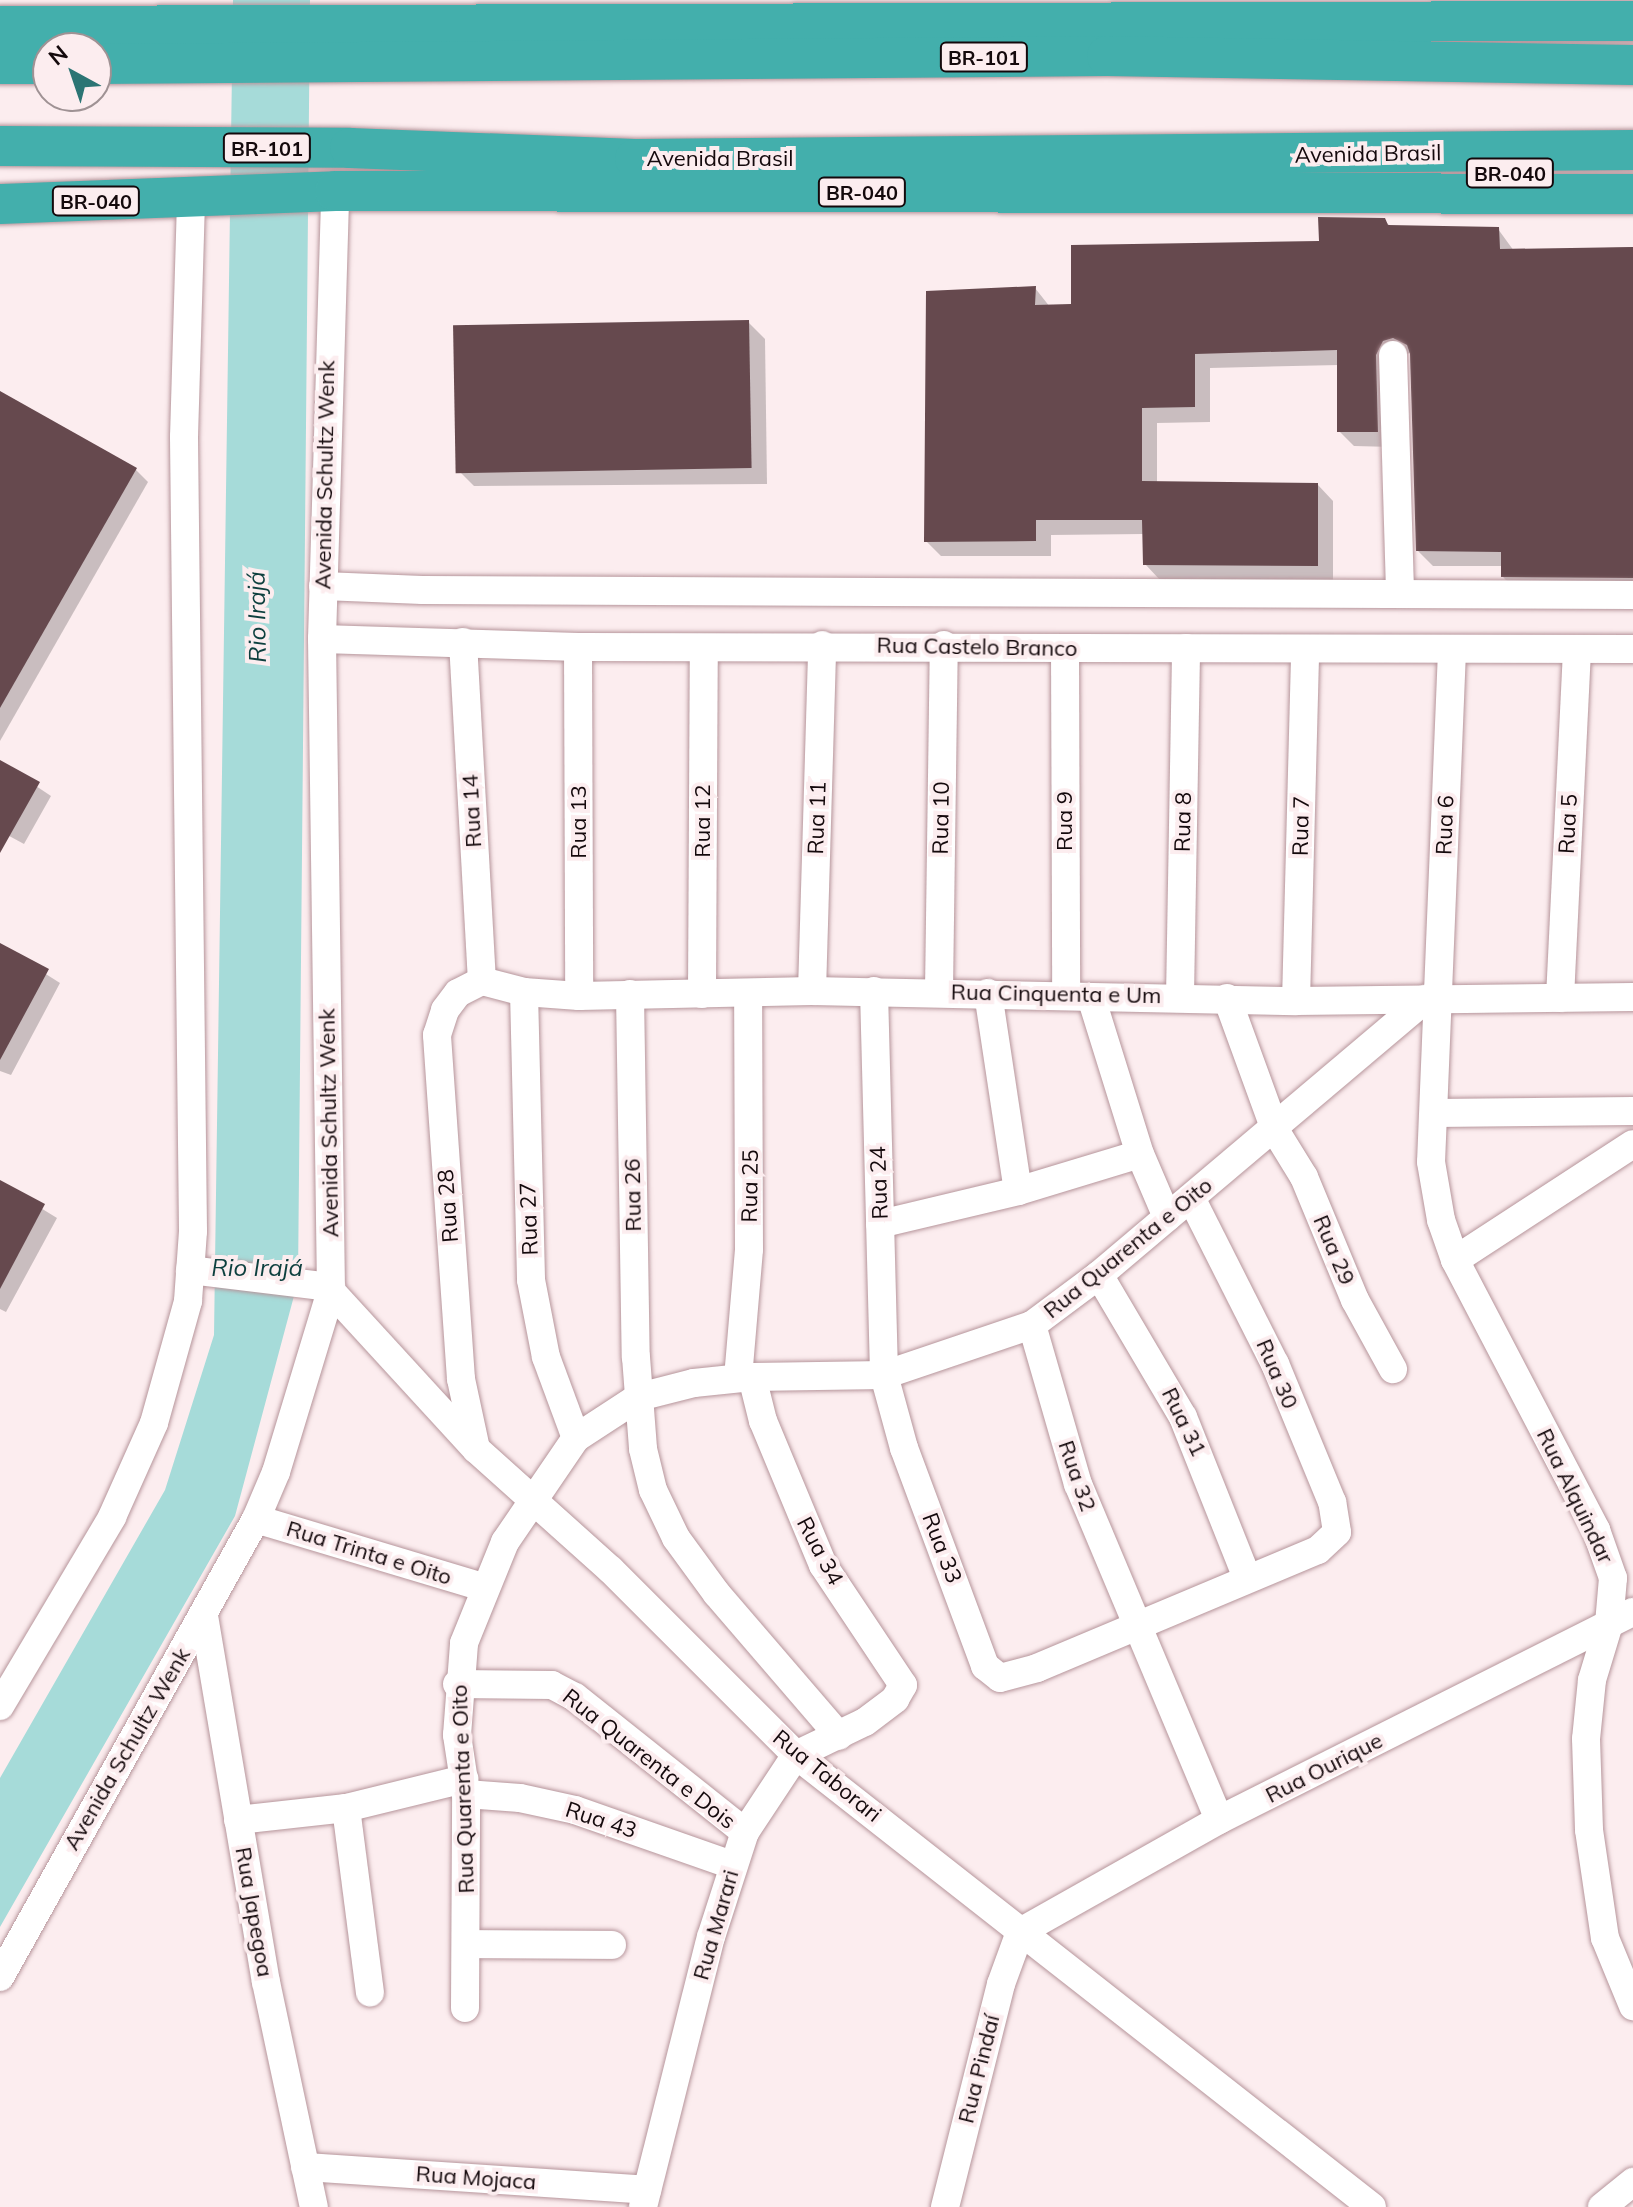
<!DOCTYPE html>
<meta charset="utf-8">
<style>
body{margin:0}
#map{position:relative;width:1633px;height:2207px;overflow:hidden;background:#fcedef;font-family:Mulish,sans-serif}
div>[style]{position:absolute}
.water>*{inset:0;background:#a6dbd9}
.shadow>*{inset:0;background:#0003}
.building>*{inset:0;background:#66494e;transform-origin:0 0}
.roads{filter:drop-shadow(0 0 2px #b6959b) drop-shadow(0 0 2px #b6959b)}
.minor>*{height:28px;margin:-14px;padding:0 14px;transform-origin:14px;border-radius:14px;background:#fff}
.highway>*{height:40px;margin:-20px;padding:0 20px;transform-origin:20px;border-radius:20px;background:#43afac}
span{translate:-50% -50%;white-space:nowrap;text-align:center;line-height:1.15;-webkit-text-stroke:8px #fcedef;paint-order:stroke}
.shield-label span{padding:2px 6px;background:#fcedef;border:2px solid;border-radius:6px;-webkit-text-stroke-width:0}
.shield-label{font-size:20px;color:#14090c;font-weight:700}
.street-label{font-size:22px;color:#14090c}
.water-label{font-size:24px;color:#0d3f3e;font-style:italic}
.north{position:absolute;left:32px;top:32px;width:80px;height:80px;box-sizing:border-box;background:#fcedef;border:2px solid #9f9294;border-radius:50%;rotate:320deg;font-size:22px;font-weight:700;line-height:32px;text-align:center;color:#14090c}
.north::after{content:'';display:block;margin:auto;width:28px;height:36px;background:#2c7574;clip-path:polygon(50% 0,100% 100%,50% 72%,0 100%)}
</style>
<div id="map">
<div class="water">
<i style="clip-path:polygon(233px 0,310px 0,298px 1281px,235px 1516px,0 1927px,0 1778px,165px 1490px,214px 1335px)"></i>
</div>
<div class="shadow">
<i style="clip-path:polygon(1384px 220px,1392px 228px,1498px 229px,1514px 251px,1633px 247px,1633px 593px,1518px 592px,1503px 577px,1503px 566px,1433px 566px,1418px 551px,1410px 353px,1399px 356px,1393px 447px,1354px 446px,1339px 431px,1339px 365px,1210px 368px,1210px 422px,1157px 423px,1157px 483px,1318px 485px,1333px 501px,1333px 581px,1160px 580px,1145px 564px,1144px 534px,1051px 535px,1051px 556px,941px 556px,926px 541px,1035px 288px,1050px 307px,1073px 306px,1321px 243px)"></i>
<i style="clip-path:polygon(748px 322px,765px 339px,767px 484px,474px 486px,457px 469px)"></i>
<i style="clip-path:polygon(0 393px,135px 469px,148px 482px,0 741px)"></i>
<i style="clip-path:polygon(0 762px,51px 796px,24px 844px,0 831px)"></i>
<i style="clip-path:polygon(0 945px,60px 983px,11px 1075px,0 1071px)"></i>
<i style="clip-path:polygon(0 1183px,57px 1218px,6px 1312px,0 1309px)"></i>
</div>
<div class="building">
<i style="clip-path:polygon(1318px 217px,1385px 218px,1388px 225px,1499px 227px,1500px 249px,1633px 247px,1633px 578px,1501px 577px,1501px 552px,1416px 551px,1410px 354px,1407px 345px,1393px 338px,1383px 341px,1376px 355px,1378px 432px,1337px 432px,1337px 350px,1195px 354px,1195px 407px,1142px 408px,1142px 481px,1318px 483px,1318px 566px,1143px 565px,1142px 520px,1036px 520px,1036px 541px,924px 542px,926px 291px,1036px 286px,1035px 305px,1071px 304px,1071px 245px,1319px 241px)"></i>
<i style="left:749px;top:320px;width:148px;height:296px;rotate:89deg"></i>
<i style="clip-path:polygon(0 391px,137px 468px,0 708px)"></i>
<i style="clip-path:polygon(0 760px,40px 782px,0 853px)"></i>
<i style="clip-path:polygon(0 943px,49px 969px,0 1060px)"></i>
<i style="clip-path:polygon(0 1180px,45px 1204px,0 1289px)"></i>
</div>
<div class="roads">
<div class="minor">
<i style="left:1393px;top:355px;width:239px;rotate:88.3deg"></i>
<i style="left:323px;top:586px;width:99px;rotate:2.3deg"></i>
<i style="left:422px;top:590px;width:1211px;rotate:0.24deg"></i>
<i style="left:322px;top:639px;width:256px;rotate:1.8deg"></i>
<i style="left:578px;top:647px;width:1055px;rotate:0.11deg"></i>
<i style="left:463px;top:642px;width:340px;rotate:86.8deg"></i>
<i style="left:578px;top:647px;width:349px;rotate:89.8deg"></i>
<i style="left:1065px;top:648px;width:347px;rotate:89.8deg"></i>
<i style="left:1452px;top:651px;width:511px;rotate:92.35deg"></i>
<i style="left:1431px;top:1162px;width:59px;rotate:80.2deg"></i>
<i style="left:1441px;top:1220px;width:42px;rotate:70.7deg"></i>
<i style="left:1455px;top:1260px;width:305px;rotate:62.4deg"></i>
<i style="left:1596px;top:1530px;width:51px;rotate:70.5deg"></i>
<i style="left:1613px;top:1578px;width:46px;rotate:95deg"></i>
<i style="left:1609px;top:1624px;width:59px;rotate:106.9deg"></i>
<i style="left:1592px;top:1680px;width:59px;rotate:95.8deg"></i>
<i style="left:1586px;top:1739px;width:91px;rotate:88.1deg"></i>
<i style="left:1589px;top:1830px;width:109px;rotate:81.6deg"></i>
<i style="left:1605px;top:1938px;width:74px;rotate:67.6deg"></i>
<i style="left:482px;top:981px;width:43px;rotate:14.7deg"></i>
<i style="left:524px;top:992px;width:55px;rotate:4.2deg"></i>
<i style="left:579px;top:996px;width:233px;rotate:-1.2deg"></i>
<i style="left:812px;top:991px;width:484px;rotate:1.2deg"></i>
<i style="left:1296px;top:1001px;width:337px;rotate:-0.7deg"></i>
<i style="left:812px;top:991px;width:346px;rotate:-88.3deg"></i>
<i style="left:874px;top:991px;width:384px;rotate:88.5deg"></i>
<i style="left:884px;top:1375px;width:76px;rotate:74.7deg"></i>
<i style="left:904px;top:1448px;width:233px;rotate:69.6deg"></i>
<i style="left:985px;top:1666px;width:19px;rotate:39deg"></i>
<i style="left:1000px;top:1678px;width:38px;rotate:-15deg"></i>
<i style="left:1037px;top:1668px;width:305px;rotate:-22.8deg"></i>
<i style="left:1318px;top:1550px;width:26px;rotate:-43deg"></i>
<i style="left:1337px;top:1532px;width:30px;rotate:-99deg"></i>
<i style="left:1332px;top:1502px;width:149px;rotate:-112.4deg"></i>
<i style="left:1275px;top:1364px;width:186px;rotate:-116.8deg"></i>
<i style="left:939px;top:991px;width:346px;rotate:-89.2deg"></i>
<i style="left:524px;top:992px;width:288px;rotate:88.6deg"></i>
<i style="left:531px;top:1280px;width:78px;rotate:79deg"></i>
<i style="left:546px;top:1357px;width:86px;rotate:69.7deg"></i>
<i style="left:988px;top:993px;width:200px;rotate:81.4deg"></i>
<i style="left:630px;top:994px;width:363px;rotate:89.1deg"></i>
<i style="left:636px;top:1357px;width:92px;rotate:85.6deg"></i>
<i style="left:643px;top:1449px;width:42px;rotate:76.3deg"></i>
<i style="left:653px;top:1490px;width:53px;rotate:64.4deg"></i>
<i style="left:676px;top:1538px;width:69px;rotate:53.8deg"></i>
<i style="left:717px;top:1594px;width:187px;rotate:49.3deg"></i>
<i style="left:702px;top:994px;width:346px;rotate:-89.7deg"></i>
<i style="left:1091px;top:997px;width:164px;rotate:72.7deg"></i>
<i style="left:1140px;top:1154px;width:69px;rotate:66.8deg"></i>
<i style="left:1180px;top:997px;width:349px;rotate:-89deg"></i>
<i style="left:1227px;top:998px;width:140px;rotate:70deg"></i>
<i style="left:1275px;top:1130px;width:55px;rotate:58.3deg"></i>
<i style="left:1304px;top:1177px;width:133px;rotate:67.5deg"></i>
<i style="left:1355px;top:1300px;width:79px;rotate:61.2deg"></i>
<i style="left:1560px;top:998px;width:348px;rotate:-87.2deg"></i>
<i style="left:1296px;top:1001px;width:349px;rotate:-88.5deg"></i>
<i style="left:1435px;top:1113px;width:198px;rotate:-0.6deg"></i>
<i style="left:880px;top:1224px;width:142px;rotate:-13.4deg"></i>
<i style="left:1018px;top:1191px;width:127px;rotate:-16.9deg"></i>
<i style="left:1455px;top:1260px;width:212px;rotate:-33.1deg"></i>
<i style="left:190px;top:1270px;width:142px;rotate:6.9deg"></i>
<i style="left:1099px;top:1275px;width:165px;rotate:59.4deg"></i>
<i style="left:1183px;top:1417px;width:173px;rotate:68.3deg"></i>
<i style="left:331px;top:1291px;width:214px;rotate:47.5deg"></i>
<i style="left:476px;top:1449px;width:181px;rotate:41.9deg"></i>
<i style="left:611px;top:1570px;width:262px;rotate:45deg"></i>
<i style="left:796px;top:1755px;width:732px;rotate:38.12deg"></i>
<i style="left:1032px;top:1325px;width:166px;rotate:73.9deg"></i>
<i style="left:1078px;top:1484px;width:364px;rotate:67.2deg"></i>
<i style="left:738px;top:1378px;width:129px;rotate:-85.1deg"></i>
<i style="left:749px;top:1249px;width:255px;rotate:-90.2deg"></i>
<i style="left:476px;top:1449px;width:72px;rotate:-102.1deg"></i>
<i style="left:461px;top:1379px;width:345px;rotate:-94deg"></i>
<i style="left:437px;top:1035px;width:26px;rotate:-72deg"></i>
<i style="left:445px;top:1010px;width:21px;rotate:-53deg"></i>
<i style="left:458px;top:993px;width:27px;rotate:-27deg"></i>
<i style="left:256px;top:1519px;width:237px;rotate:16.7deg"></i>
<i style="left:204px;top:1616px;width:371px;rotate:80.4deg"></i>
<i style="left:266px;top:1982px;width:230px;rotate:78deg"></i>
<i style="left:457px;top:1684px;width:95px;rotate:0.6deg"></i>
<i style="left:552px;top:1685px;width:26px;rotate:28deg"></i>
<i style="left:575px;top:1697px;width:217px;rotate:38.5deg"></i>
<i style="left:0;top:1706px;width:220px;rotate:-59.3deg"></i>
<i style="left:112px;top:1517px;width:103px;rotate:-65.9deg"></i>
<i style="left:154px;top:1423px;width:127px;rotate:-74.4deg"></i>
<i style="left:188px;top:1301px;width:70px;rotate:-85.9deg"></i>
<i style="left:193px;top:1231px;width:794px;rotate:-90.65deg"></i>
<i style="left:184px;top:437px;width:238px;rotate:-88.3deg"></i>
<i style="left:466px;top:1794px;width:54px;rotate:4.2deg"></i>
<i style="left:520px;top:1798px;width:56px;rotate:12.3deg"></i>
<i style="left:575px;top:1810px;width:166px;rotate:19.3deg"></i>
<i style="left:346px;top:1808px;width:186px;rotate:82.6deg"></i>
<i style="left:238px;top:1820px;width:109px;rotate:-6.3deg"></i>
<i style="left:346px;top:1808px;width:122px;rotate:-13.8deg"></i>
<i style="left:467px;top:1944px;width:145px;rotate:0.4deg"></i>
<i style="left:0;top:1977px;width:525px;rotate:-60.8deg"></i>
<i style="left:256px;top:1519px;width:51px;rotate:-66.9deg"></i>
<i style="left:276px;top:1472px;width:189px;rotate:-73.1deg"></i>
<i style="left:331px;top:1291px;width:652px;rotate:-90.79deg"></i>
<i style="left:322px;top:639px;width:448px;rotate:-88.3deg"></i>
<i style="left:465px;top:2008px;width:214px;rotate:-89.7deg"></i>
<i style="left:466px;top:1794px;width:60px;rotate:-98.7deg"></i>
<i style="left:457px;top:1735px;width:92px;rotate:-85.6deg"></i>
<i style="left:464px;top:1643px;width:109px;rotate:-67.9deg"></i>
<i style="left:505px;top:1542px;width:126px;rotate:-55.7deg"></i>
<i style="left:576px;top:1438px;width:75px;rotate:-33.1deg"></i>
<i style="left:639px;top:1397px;width:57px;rotate:-14.3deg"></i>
<i style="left:694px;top:1383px;width:58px;rotate:-5.9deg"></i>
<i style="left:752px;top:1377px;width:132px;rotate:-0.9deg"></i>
<i style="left:884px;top:1375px;width:156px;rotate:-18.7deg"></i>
<i style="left:1032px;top:1325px;width:84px;rotate:-36.7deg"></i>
<i style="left:1099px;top:1275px;width:428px;rotate:-40.2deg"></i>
<i style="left:305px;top:2167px;width:343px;rotate:3.8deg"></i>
<i style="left:643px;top:2207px;width:278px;rotate:-75.9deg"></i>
<i style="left:711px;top:1937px;width:110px;rotate:-72.1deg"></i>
<i style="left:745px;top:1832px;width:92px;rotate:-56.5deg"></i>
<i style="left:796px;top:1755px;width:76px;rotate:-25.6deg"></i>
<i style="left:865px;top:1722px;width:38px;rotate:-37deg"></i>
<i style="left:895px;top:1699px;width:16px;rotate:-60deg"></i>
<i style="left:903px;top:1685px;width:144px;rotate:-123.7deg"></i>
<i style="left:823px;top:1565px;width:156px;rotate:-112.6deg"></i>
<i style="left:763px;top:1421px;width:45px;rotate:-104deg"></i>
<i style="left:945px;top:2207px;width:230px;rotate:-75.9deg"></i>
<i style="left:1001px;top:1984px;width:55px;rotate:-69.9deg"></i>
<i style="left:1020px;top:1932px;width:228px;rotate:-29.4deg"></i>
<i style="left:1219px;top:1820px;width:463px;rotate:-26.7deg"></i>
<i style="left:1602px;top:2207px;width:40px;rotate:-39deg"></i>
</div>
<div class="highway">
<i style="left:0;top:26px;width:1633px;rotate:-0.18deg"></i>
<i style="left:0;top:64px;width:48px"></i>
<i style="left:96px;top:64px;width:1011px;rotate:-0.45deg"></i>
<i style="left:1107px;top:56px;width:526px;rotate:0.98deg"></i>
<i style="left:0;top:146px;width:350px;rotate:0.3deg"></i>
<i style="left:350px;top:148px;width:285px;rotate:2.2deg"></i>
<i style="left:635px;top:159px;width:998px;rotate:-0.52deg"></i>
<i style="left:0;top:204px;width:335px;rotate:-2.2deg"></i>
<i style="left:335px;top:191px;width:1298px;rotate:0.13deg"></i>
</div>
</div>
<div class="shield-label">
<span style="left:984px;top:57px">BR-101</span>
<span style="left:267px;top:148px">BR-101</span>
<span style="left:1510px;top:173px">BR-040</span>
<span style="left:862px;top:192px">BR-040</span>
<span style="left:96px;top:201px">BR-040</span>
</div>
<div class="street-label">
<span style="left:1368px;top:154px;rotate:-1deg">Avenida Brasil</span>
<span style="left:720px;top:159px">Avenida Brasil</span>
<span style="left:325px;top:475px;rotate:-89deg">Avenida Schultz Wenk</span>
<span style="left:977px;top:647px;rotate:1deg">Rua Castelo Branco</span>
<span style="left:472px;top:811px;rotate:-93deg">Rua 14</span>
<span style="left:817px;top:818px;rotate:-88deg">Rua 11</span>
<span style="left:941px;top:818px;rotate:-89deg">Rua 10</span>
<span style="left:703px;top:821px;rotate:-90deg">Rua 12</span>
<span style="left:1065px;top:821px;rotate:-90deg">Rua 9</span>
<span style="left:579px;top:822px;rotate:-90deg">Rua 13</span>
<span style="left:1183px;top:822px;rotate:-89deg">Rua 8</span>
<span style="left:1568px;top:824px;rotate:-87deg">Rua 5</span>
<span style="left:1445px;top:825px;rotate:-88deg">Rua 6</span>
<span style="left:1301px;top:826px;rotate:-89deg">Rua 7</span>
<span style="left:1056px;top:994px;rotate:1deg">Rua Cinquenta e Um</span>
<span style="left:329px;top:1123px;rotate:-91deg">Avenida Schultz Wenk</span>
<span style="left:879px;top:1183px;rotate:-92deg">Rua 24</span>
<span style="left:750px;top:1186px;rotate:-89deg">Rua 25</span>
<span style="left:633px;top:1195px;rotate:-91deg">Rua 26</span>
<span style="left:448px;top:1206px;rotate:-94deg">Rua 28</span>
<span style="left:529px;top:1219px;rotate:-92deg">Rua 27</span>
<span style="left:1128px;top:1248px;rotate:-39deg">Rua Quarenta e Oito</span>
<span style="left:1334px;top:1250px;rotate:67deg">Rua 29</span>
<span style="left:1277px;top:1374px;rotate:67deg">Rua 30</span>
<span style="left:1184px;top:1422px;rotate:64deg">Rua 31</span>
<span style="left:1077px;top:1476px;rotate:71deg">Rua 32</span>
<span style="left:1575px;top:1496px;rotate:64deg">Rua Alquindar</span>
<span style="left:942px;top:1548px;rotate:69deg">Rua 33</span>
<span style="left:820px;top:1551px;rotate:62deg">Rua 34</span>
<span style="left:369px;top:1553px;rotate:17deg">Rua Trinta e Oito</span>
<span style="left:127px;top:1749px;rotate:-60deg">Avenida Schultz Wenk</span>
<span style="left:649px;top:1759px;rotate:38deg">Rua Quarenta e Dois</span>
<span style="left:1324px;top:1768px;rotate:-27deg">Rua Ourique</span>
<span style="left:827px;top:1776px;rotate:39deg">Rua Taborari</span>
<span style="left:463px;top:1789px;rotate:-92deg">Rua Quarenta e Oito</span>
<span style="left:601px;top:1820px;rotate:18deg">Rua 43</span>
<span style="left:254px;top:1912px;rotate:80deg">Rua Japegoa</span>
<span style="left:716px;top:1925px;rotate:-74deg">Rua Marari</span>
<span style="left:979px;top:2069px;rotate:-76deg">Rua Pindaí</span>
<span style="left:476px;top:2178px;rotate:4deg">Rua Mojaca</span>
</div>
<div class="water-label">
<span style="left:257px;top:617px;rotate:-91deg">Rio Irajá</span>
<span style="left:257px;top:1268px">Rio Irajá</span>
</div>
<div class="north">N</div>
</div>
